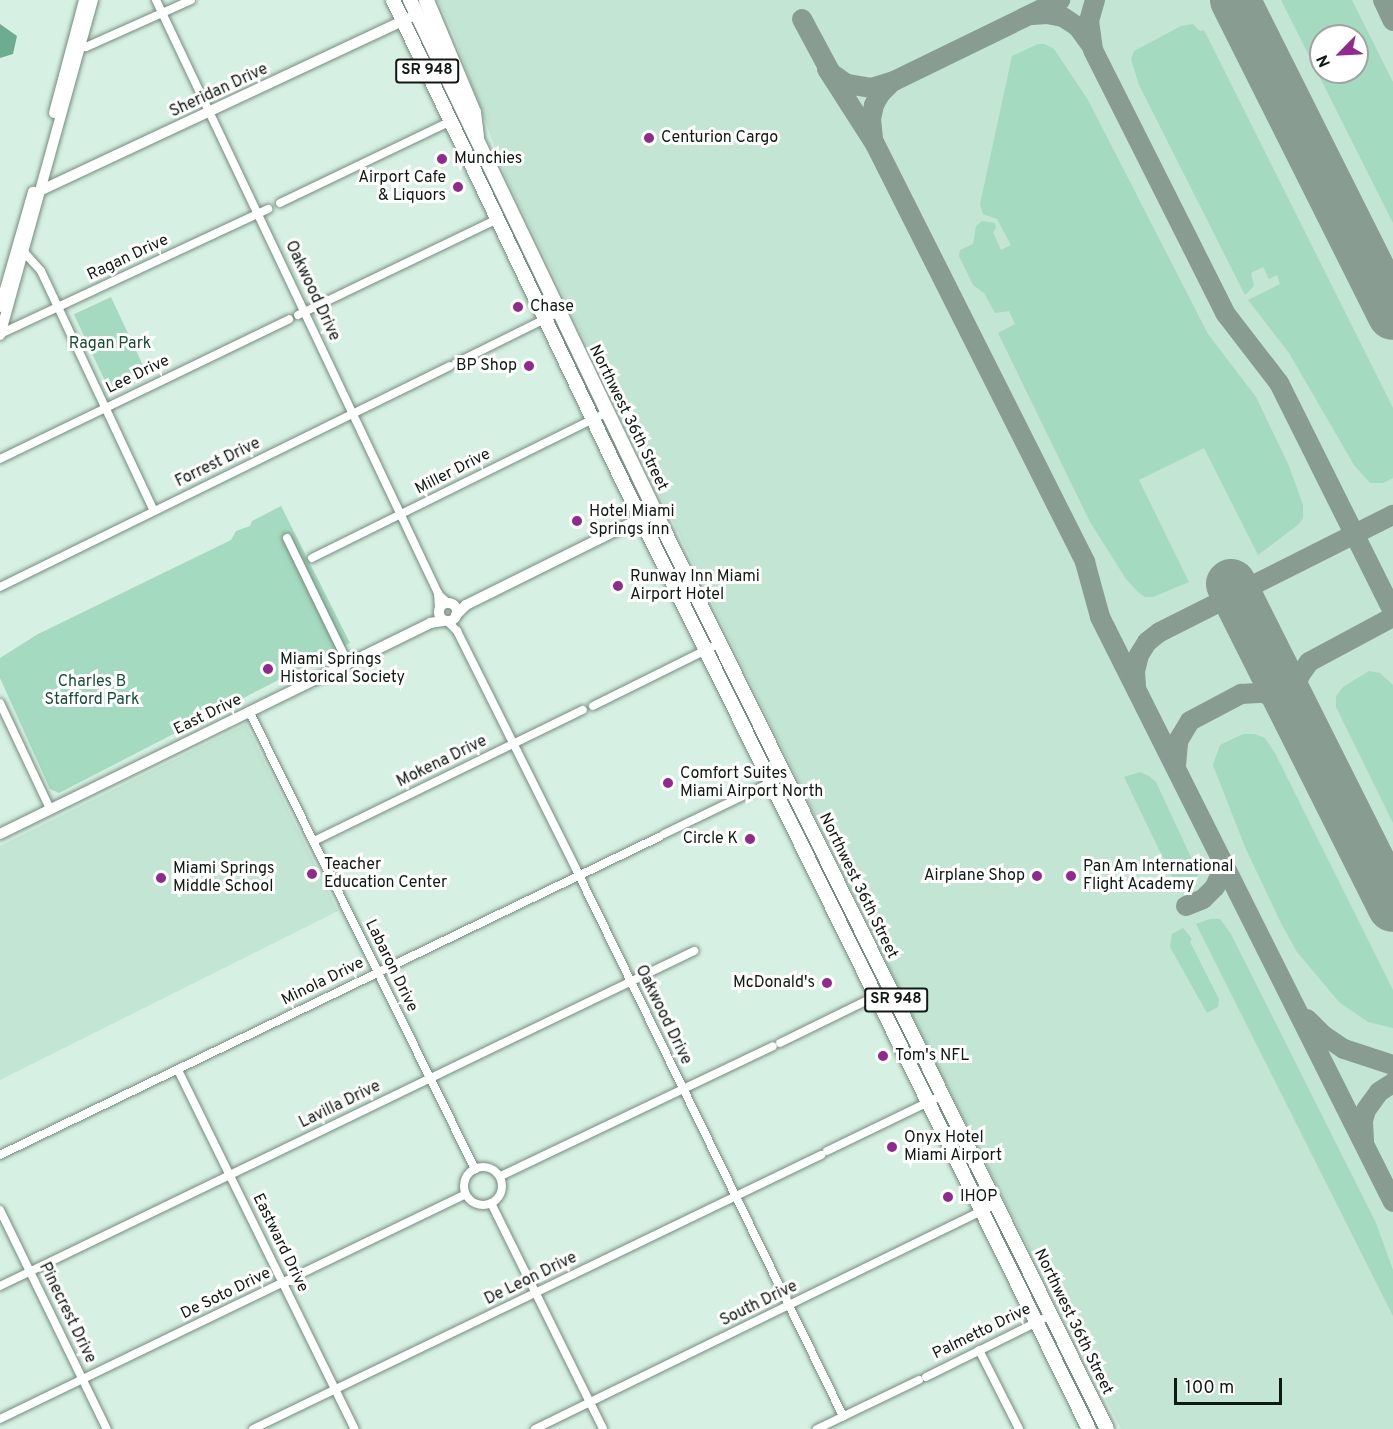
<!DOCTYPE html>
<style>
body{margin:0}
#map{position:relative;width:1393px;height:1429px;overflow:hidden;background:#d6f1e3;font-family:Overpass,sans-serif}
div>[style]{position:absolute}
.built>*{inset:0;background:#c3e5d3}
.green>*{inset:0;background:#a4dabf;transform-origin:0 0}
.water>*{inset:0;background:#6bad8e}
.taxiway>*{height:20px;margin:-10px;padding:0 10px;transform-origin:10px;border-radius:10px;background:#889c92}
.runway>*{height:50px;margin:-25px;padding:0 25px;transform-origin:25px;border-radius:25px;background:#889c92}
.roads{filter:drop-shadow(0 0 2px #738c7f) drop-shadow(0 0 2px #738c7f)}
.minor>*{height:8px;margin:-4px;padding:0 4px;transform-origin:4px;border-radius:4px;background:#fff}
.minor>.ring{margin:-4px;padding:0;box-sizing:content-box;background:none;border:8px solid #fff;border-radius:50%}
.tertiary>*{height:10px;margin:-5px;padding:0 5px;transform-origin:5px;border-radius:5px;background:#fff}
.tertiary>.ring{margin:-5px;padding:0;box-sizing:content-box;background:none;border:10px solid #fff;border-radius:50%}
.primary>*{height:14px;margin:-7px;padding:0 7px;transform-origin:7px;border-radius:7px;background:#fff}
.motorway>*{height:15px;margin:-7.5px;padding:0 7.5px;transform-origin:7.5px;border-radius:7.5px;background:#fff}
.dots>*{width:16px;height:16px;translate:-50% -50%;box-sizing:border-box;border:3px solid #fff;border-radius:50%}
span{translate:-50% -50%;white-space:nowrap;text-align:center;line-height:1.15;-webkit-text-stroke:6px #fff;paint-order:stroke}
.shield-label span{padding:2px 4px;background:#fff;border:2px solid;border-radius:4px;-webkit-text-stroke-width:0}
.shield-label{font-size:15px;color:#101914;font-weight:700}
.street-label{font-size:16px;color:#101914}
.poi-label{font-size:16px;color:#101914}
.left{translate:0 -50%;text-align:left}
.right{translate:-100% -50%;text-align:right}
.park-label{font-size:16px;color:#174d37}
.north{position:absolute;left:1309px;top:24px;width:60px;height:60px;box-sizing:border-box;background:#fff;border:2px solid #9fa3a1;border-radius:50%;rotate:246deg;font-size:16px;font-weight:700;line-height:24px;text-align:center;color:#101914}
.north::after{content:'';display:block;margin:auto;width:21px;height:27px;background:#91298e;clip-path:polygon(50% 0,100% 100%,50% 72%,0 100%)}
.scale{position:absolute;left:1174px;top:1378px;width:108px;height:27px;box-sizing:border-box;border:3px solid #101914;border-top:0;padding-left:8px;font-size:18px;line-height:21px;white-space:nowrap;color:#101914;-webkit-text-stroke:4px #fff;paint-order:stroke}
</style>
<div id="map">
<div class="built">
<i style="clip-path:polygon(evenodd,438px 0,1393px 0,1393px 1429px,1121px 1429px,932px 1057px,505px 175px,452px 30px,438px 0,1321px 36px,1357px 36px,1357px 72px,1321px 72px,1321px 36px)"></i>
<i style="clip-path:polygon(246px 724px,338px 911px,0 1080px,0 846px)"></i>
</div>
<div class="green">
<i style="clip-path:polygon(evenodd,1281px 0,1352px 0,1393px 82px,1393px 223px,1281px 0,1321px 36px,1357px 36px,1357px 72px,1321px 72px,1321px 36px)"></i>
<i style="clip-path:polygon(1193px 24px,1200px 31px,1204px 30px,1393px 408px,1393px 478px,1383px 483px,1370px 483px,1354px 465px,1289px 353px,1248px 300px,1280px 284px,1277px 275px,1269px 279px,1263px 267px,1251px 273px,1254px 286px,1245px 295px,1139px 85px,1131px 59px,1134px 51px,1181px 26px)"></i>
<i style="clip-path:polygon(1038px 44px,1045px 44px,1054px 49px,1088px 100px,1208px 334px,1256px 397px,1289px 466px,1303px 505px,1303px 518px,1299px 524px,1258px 555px,1204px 448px,1139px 480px,1189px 582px,1153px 597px,1145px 597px,1138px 592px,1126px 579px,1090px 522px,998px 333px,1015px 324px,1009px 311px,995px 313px,984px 293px,973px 285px,959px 256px,960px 250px,973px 244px,976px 226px,982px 221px,995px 223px,996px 228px,993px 232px,1001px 250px,1011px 245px,997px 219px,983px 214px,980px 204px,1012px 56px)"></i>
<i style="left:111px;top:297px;width:85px;height:41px;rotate:65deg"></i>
<i style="clip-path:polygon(281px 506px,350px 643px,59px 793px,50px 789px,0 678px,0 658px,38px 634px,231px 540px,236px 531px,250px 526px,252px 521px)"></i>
<i style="clip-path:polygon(1369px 671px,1380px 673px,1393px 685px,1393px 823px,1336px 707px,1336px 696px,1343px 687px)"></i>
<i style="clip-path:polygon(1243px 734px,1254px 734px,1265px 738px,1276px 755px,1393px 990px,1393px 1028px,1368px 1022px,1339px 1002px,1297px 952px,1281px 923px,1245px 847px,1213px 765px,1220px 745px)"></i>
<i style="clip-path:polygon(1140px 772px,1149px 776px,1156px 782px,1196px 868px,1198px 875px,1192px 882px,1178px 889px,1124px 777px)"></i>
<i style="clip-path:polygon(1210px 919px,1220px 919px,1231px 934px,1376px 1223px,1393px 1270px,1393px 1316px,1196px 924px)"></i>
<i style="clip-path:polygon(1183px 928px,1192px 939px,1190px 942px,1219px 999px,1218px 1007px,1207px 1013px,1170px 947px,1172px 934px)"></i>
</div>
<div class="water">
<i style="clip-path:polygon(0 24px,17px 36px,13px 54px,0 58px)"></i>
</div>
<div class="taxiway">
<i style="left:1095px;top:0;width:22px;rotate:106deg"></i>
<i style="left:1089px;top:21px;width:29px;rotate:82deg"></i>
<i style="left:1093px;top:50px;width:294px;rotate:63.3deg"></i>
<i style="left:1225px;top:313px;width:88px;rotate:52.4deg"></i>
<i style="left:1279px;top:383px;width:256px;rotate:63.5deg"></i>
<i style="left:1383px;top:0;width:23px;rotate:65deg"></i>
<i style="left:1032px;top:15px;width:15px;rotate:-4deg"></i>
<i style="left:1047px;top:14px;width:16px;rotate:11deg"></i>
<i style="left:1063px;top:17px;width:18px;rotate:34deg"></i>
<i style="left:1078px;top:27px;width:22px;rotate:54deg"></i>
<i style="left:802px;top:19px;width:61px;rotate:61.8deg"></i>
<i style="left:831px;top:73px;width:19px;rotate:35deg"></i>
<i style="left:847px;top:84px;width:24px;rotate:9deg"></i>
<i style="left:871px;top:88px;width:24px;rotate:-17deg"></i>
<i style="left:894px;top:81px;width:185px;rotate:-26deg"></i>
<i style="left:827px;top:69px;width:89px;rotate:57.4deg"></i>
<i style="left:875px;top:144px;width:468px;rotate:63.3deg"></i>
<i style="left:1085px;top:562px;width:57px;rotate:74.7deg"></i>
<i style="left:1100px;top:617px;width:654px;rotate:63.4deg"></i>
<i style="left:873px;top:138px;width:19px;rotate:-96deg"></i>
<i style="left:871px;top:119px;width:14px;rotate:-78deg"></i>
<i style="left:874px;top:105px;width:13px;rotate:-61deg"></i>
<i style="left:880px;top:94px;width:17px;rotate:-45deg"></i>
<i style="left:1136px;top:686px;width:15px;rotate:-94deg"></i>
<i style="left:1135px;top:671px;width:16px;rotate:-76deg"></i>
<i style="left:1139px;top:655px;width:15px;rotate:-58deg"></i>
<i style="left:1147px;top:642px;width:16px;rotate:-38deg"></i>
<i style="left:1160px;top:632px;width:261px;rotate:-26.7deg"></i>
<i style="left:1299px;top:718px;width:17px;rotate:-103deg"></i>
<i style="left:1295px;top:701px;width:13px;rotate:-90deg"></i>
<i style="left:1295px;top:688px;width:14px;rotate:-69deg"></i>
<i style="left:1300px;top:675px;width:16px;rotate:-55deg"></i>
<i style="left:1309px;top:662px;width:95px;rotate:-28.2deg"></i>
<i style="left:1176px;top:766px;width:25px;rotate:-85deg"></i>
<i style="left:1178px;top:741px;width:23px;rotate:-59deg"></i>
<i style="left:1190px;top:721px;width:58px;rotate:-27.9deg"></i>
<i style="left:1241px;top:694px;width:22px;rotate:-3deg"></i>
<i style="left:1263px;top:693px;width:18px;rotate:19deg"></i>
<i style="left:1280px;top:699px;width:33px;rotate:50deg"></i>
<i style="left:1186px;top:906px;width:18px;rotate:-22deg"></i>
<i style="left:1203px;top:899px;width:17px;rotate:-45deg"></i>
<i style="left:1215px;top:887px;width:15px;rotate:-67deg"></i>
<i style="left:1221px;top:873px;width:16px;rotate:-94deg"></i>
<i style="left:1307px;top:1019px;width:23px;rotate:45deg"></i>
<i style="left:1323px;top:1035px;width:25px;rotate:34deg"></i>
<i style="left:1344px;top:1049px;width:52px;rotate:18.1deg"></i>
<i style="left:1364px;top:1141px;width:20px;rotate:-93deg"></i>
<i style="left:1363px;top:1121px;width:11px;rotate:-75deg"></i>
<i style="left:1366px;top:1110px;width:22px;rotate:-54deg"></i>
<i style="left:1379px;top:1092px;width:17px;rotate:-33deg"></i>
</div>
<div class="runway">
<i style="left:1235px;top:0;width:352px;rotate:63.4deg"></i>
<i style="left:1231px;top:584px;width:361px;rotate:63.4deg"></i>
</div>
<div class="roads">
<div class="minor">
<i style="left:156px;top:0;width:657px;rotate:64.57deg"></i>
<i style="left:438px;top:593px;width:16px;rotate:86deg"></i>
<i style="left:80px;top:46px;width:6px;rotate:9deg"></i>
<i style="left:86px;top:47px;width:115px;rotate:-24.1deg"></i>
<i style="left:280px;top:203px;width:190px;rotate:-25.6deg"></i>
<i style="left:24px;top:252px;width:25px;rotate:48deg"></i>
<i style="left:41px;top:271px;width:265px;rotate:64.8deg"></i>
<i style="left:298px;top:315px;width:224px;rotate:-25.7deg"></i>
<i style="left:0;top:334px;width:296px;rotate:-25deg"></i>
<i style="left:456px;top:363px;width:115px;rotate:-26.3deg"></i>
<i style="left:0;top:459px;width:321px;rotate:-25.8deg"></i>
<i style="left:287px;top:538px;width:139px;rotate:64deg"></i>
<i style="left:312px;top:558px;width:329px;rotate:-26.3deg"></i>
<i style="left:0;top:587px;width:501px;rotate:-26.16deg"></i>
<i style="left:439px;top:595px;width:13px;rotate:42deg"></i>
<i style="left:448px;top:622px;width:13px;rotate:45deg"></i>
<i style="left:457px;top:631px;width:266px;rotate:63.4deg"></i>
<i style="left:576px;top:869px;width:609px;rotate:63.98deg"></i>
<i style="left:0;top:703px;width:117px;rotate:64.7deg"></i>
<i style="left:593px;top:706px;width:142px;rotate:-26.4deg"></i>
<i style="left:249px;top:711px;width:511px;rotate:63.74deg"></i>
<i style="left:664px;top:834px;width:136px;rotate:-25.8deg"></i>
<i style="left:314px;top:841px;width:299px;rotate:-26deg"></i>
<i style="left:780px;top:1043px;width:107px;rotate:-26.1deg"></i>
<i style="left:178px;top:1070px;width:400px;rotate:63.8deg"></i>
<i style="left:827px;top:1151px;width:129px;rotate:-25.8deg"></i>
<i style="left:0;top:1155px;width:732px;rotate:-25.76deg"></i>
<i class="ring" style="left:464px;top:1167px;width:30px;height:30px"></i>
<i style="left:501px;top:1176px;width:301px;rotate:-25.5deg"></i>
<i style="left:491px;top:1203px;width:252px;rotate:63.6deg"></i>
<i style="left:0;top:1210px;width:244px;rotate:64deg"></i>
<i style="left:0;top:1286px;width:771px;rotate:-25.77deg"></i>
<i style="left:979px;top:1350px;width:89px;rotate:63.1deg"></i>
<i style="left:926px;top:1377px;width:140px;rotate:-26.4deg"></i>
<i style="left:0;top:1419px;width:515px;rotate:-25.77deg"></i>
<i style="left:253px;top:1429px;width:631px;rotate:-25.75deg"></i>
<i style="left:535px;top:1429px;width:513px;rotate:-26.02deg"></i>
<i style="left:817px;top:1429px;width:113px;rotate:-25.7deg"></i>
</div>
<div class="tertiary">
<i style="left:54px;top:113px;width:117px;rotate:-75.1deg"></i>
<i style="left:33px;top:194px;width:415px;rotate:-25.1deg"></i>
<i style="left:0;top:307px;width:120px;rotate:-74deg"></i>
<i style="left:0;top:335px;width:348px;rotate:-74.5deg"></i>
<i class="ring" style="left:439px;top:603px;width:8px;height:8px"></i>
<i style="left:456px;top:615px;width:14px;rotate:-45deg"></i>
<i style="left:466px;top:605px;width:211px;rotate:-26.4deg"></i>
<i style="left:0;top:834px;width:479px;rotate:-26.1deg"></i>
<i style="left:430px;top:623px;width:13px;rotate:-9deg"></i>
</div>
<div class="primary">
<i style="left:393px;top:0;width:525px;rotate:64.51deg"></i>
<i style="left:619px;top:474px;width:1064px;rotate:63.8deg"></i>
<i style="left:410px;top:0;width:588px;rotate:64.39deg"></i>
<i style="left:664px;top:530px;width:1002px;rotate:63.77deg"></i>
</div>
<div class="motorway">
<i style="left:426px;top:0;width:121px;rotate:67.2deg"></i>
<i style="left:473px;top:112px;width:24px;rotate:83deg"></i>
</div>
</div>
<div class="dots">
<i style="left:649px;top:138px;background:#91298e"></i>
<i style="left:442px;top:159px;background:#91298e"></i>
<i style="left:458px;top:187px;background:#91298e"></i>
<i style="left:518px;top:307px;background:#91298e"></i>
<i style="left:529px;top:366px;background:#91298e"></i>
<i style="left:577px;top:521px;background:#91298e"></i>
<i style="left:618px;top:586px;background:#91298e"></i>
<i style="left:268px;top:669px;background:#91298e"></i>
<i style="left:668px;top:783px;background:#91298e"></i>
<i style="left:750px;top:839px;background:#91298e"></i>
<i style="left:312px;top:874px;background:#91298e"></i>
<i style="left:1037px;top:876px;background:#91298e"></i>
<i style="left:1071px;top:876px;background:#91298e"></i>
<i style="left:161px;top:878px;background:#91298e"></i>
<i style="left:827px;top:983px;background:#91298e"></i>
<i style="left:883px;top:1056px;background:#91298e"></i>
<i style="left:892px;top:1147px;background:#91298e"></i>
<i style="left:948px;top:1197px;background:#91298e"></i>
</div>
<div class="shield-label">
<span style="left:427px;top:71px">SR 948</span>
<span style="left:896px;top:1000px">SR 948</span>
</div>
<div class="street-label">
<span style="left:219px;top:91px;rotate:-25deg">Sheridan Drive</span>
<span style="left:128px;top:258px;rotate:-25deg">Ragan Drive</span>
<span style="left:312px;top:291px;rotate:65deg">Oakwood Drive</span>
<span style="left:138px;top:375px;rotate:-26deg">Lee Drive</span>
<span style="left:628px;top:418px;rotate:64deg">Northwest 36th Street</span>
<span style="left:218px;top:463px;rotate:-26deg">Forrest Drive</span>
<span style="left:453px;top:472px;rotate:-27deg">Miller Drive</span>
<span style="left:208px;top:715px;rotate:-26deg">East Drive</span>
<span style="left:442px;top:762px;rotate:-26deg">Mokena Drive</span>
<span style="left:858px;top:886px;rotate:64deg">Northwest 36th Street</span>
<span style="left:391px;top:966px;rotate:64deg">Labaron Drive</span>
<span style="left:323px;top:982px;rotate:-26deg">Minola Drive</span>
<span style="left:663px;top:1015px;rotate:64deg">Oakwood Drive</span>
<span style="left:340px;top:1105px;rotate:-26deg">Lavilla Drive</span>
<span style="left:280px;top:1243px;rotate:64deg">Eastward Drive</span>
<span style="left:531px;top:1279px;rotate:-26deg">De Leon Drive</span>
<span style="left:226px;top:1294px;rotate:-26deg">De Soto Drive</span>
<span style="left:759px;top:1304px;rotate:-26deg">South Drive</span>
<span style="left:67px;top:1313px;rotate:64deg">Pinecrest Drive</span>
<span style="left:1073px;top:1322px;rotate:64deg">Northwest 36th Street</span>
<span style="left:982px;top:1332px;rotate:-26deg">Palmetto Drive</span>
</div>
<div class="poi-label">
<span class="left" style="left:661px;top:138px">Centurion Cargo</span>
<span class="left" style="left:454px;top:159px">Munchies</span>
<span class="right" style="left:446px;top:187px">Airport Cafe<br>&amp; Liquors</span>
<span class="left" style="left:530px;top:307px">Chase</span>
<span class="right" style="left:517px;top:366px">BP Shop</span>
<span class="left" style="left:589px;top:521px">Hotel Miami<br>Springs inn</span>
<span class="left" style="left:630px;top:586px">Runway Inn Miami<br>Airport Hotel</span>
<span class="left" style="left:280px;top:669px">Miami Springs<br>Historical Society</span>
<span class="left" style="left:680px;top:783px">Comfort Suites<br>Miami Airport North</span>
<span class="right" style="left:738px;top:839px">Circle K</span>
<span class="left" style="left:324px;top:874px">Teacher<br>Education Center</span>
<span class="left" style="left:1083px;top:876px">Pan Am International<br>Flight Academy</span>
<span class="left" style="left:173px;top:878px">Miami Springs<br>Middle School</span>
<span class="right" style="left:1025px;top:876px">Airplane Shop</span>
<span class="right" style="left:815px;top:983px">McDonald's</span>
<span class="left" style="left:895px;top:1056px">Tom's NFL</span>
<span class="left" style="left:904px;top:1147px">Onyx Hotel<br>Miami Airport</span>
<span class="left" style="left:960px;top:1197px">IHOP</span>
</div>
<div class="park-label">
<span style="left:110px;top:344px">Ragan Park</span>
<span style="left:92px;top:691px">Charles B<br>Stafford Park</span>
</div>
<div class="north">N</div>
<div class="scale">100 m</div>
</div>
